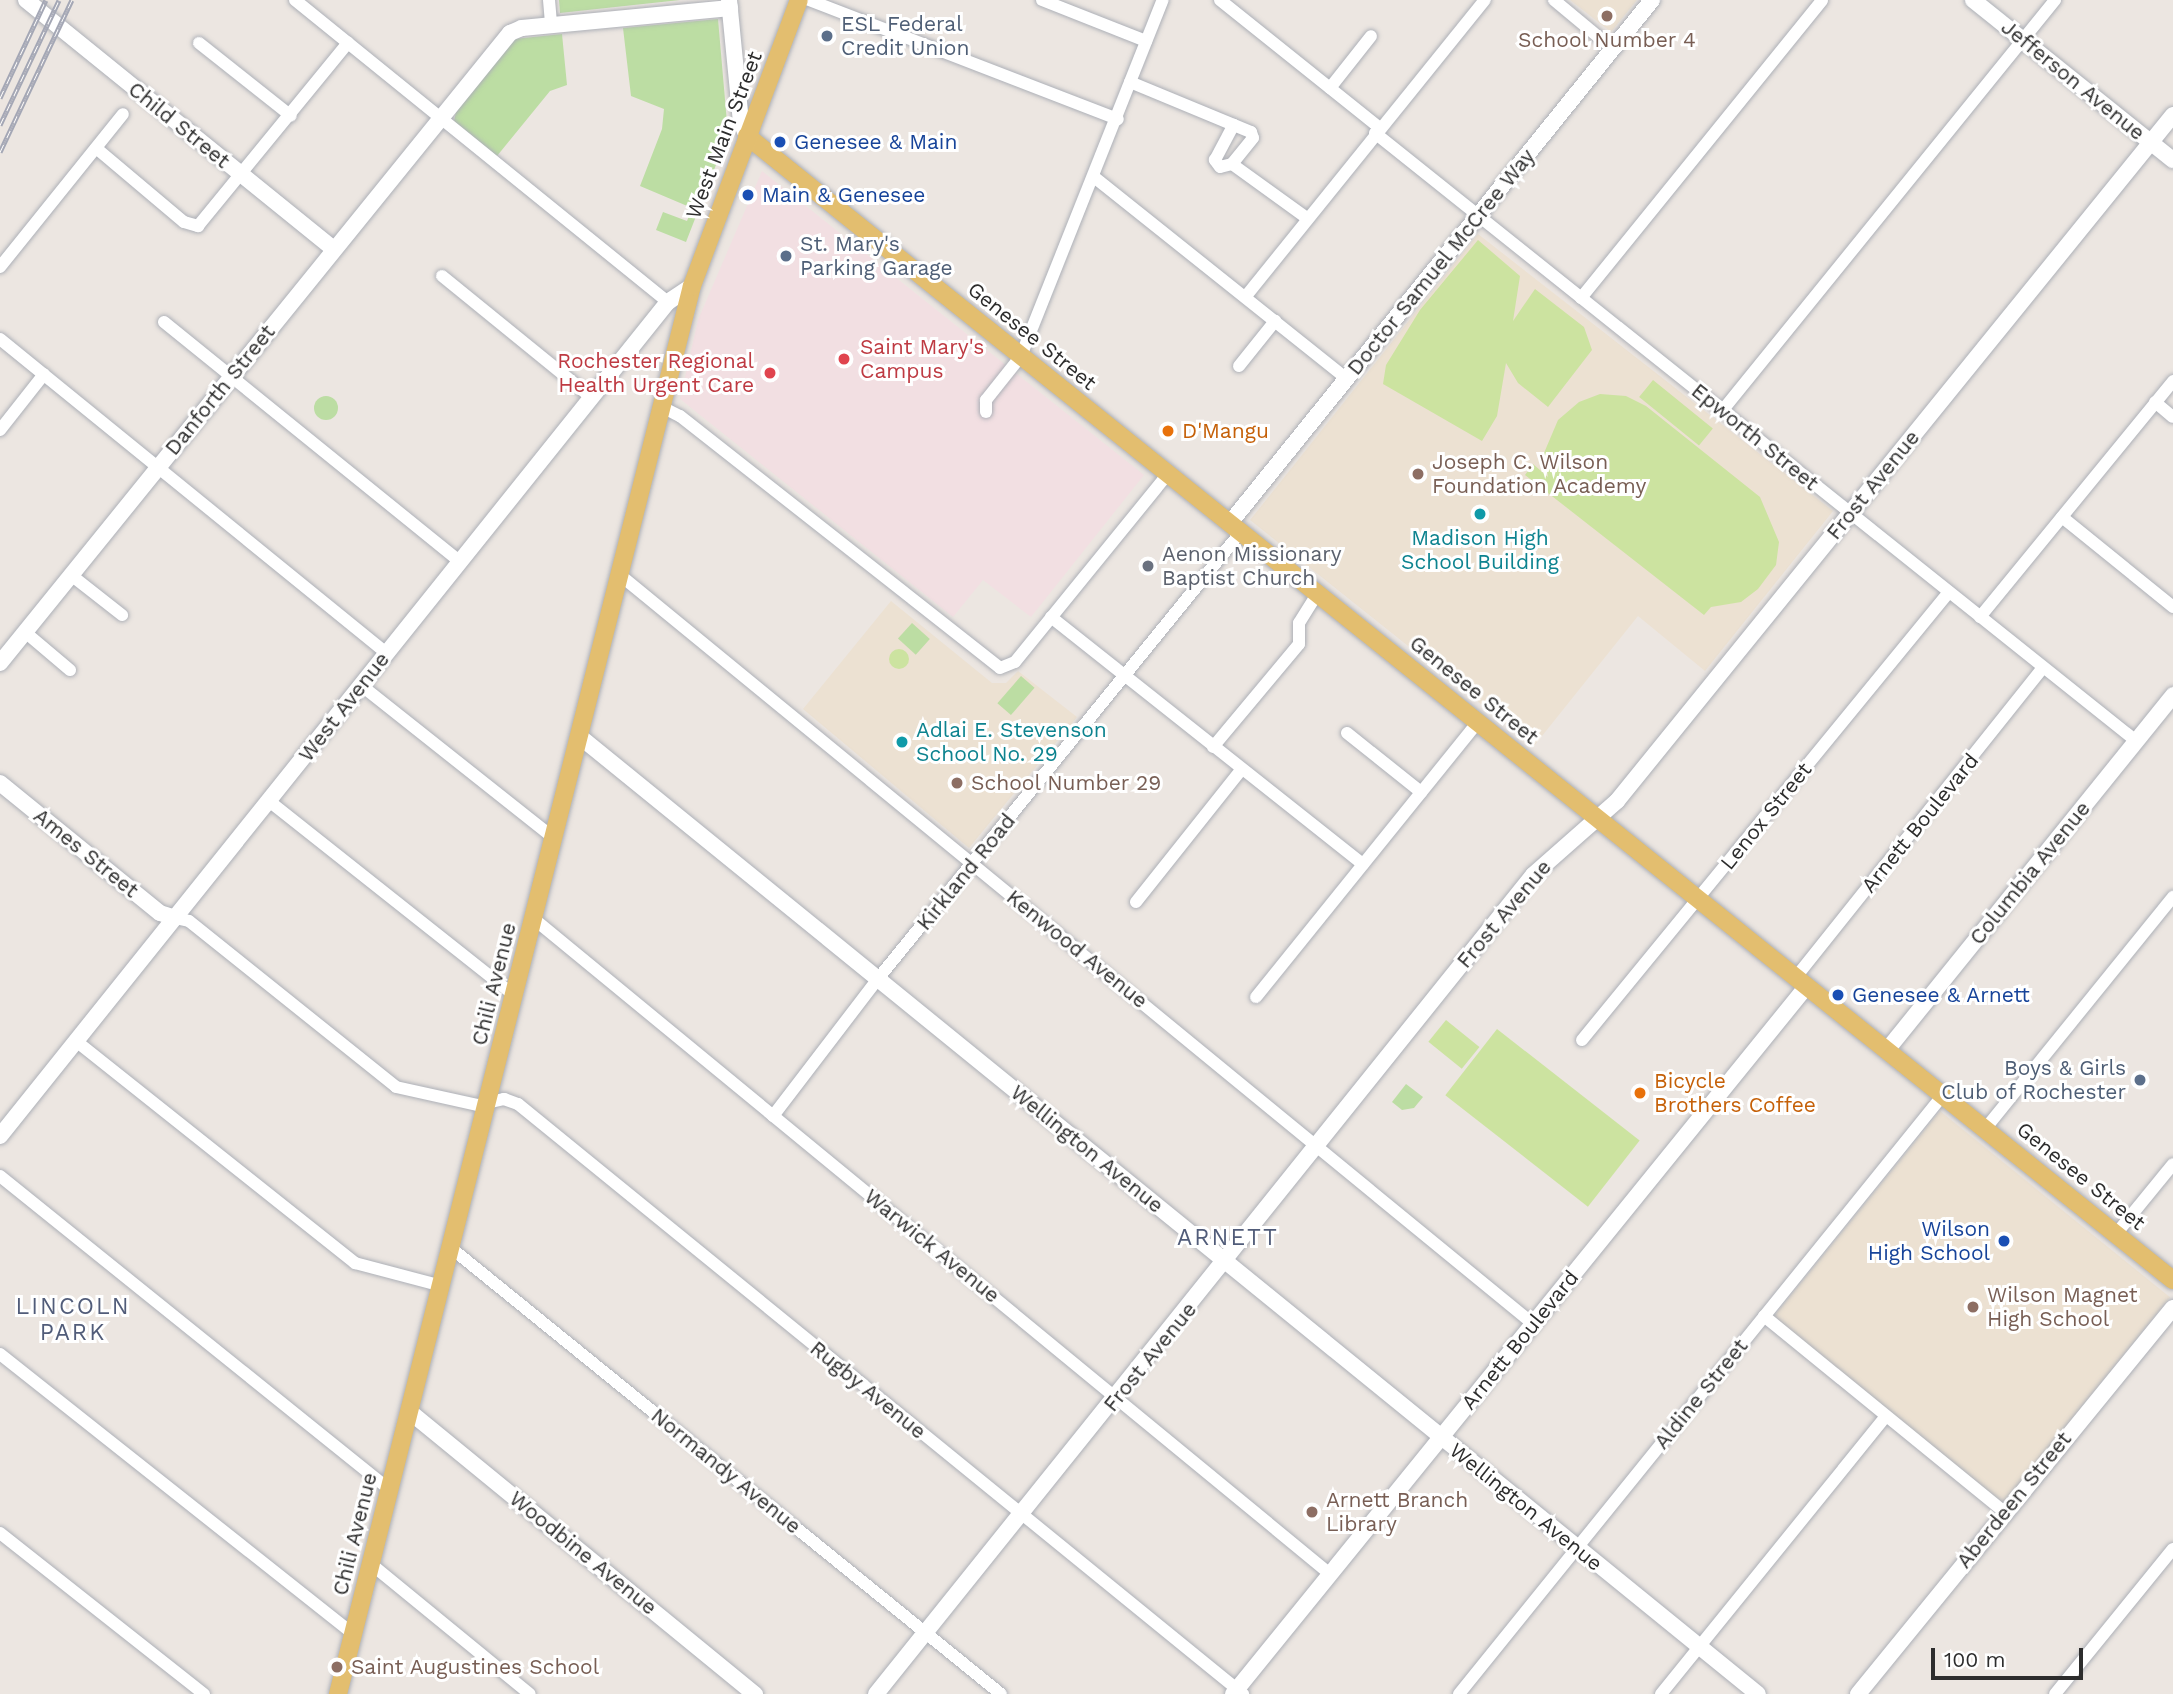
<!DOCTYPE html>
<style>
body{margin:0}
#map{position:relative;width:2173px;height:1694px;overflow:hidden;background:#ece6e1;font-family:"Work Sans",sans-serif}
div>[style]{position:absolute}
.education>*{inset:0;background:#ece1d2;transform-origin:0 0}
.medical>*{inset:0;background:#f2dfe2}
.green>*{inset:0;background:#bcdda3;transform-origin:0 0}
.round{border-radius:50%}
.pitch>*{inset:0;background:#cce3a0;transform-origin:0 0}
.roads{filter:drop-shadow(0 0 2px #adb0b7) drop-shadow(0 0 2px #adb0b7)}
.street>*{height:12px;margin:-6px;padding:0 6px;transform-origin:6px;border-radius:6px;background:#fff}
.secondary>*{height:16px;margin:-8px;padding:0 8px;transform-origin:8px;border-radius:8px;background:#fff}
.primary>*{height:18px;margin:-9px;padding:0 9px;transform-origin:9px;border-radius:9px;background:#e3be6f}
.rail>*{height:5px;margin-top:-2.5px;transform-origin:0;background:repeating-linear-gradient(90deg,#fff 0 8px,#a4a7b5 0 16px);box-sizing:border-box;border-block:2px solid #a4a7b5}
.dots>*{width:19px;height:19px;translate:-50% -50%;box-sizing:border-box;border:4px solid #fff;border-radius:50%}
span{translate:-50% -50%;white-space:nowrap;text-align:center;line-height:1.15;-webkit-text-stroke:6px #fff;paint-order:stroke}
.service-label{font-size:21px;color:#4e5e75}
.left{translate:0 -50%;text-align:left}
.right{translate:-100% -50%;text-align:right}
.education-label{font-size:21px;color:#785e54}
.street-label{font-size:21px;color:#2d2d2d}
.transit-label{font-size:21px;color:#164399}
.health-label{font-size:21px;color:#be3a42}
.food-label{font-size:21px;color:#c56008}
.culture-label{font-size:21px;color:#0d838f}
.worship-label{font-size:21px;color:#5b616d}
.neighbourhood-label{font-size:23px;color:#515c79;letter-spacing:2px}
.scale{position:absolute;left:1931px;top:1648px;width:152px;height:32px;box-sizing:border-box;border:4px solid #2d2d2d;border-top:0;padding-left:9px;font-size:21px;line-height:24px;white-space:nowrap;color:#2d2d2d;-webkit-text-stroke:5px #fff;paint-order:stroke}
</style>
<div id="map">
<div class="education">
<i style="clip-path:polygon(1570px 0,1637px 0,1611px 32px)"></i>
<i style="clip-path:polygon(1478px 234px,1833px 511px,1705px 671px,1638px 616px,1534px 746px,1250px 520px)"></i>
<i style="clip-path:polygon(891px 601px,992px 683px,1006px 683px,1018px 671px,1077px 717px,969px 848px,803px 709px)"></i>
<i style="left:1940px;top:1111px;width:296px;height:265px;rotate:39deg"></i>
</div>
<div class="medical">
<i style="clip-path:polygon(762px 171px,1144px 475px,1031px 617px,983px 580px,953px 617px,680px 399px,698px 320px)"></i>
</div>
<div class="green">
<i style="clip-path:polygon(559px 0,680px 0,560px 13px)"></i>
<i style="clip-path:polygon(718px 19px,728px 134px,686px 242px,656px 230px,663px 212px,687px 221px,692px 208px,640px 186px,662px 129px,664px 109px,631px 96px,623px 28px)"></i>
<i style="clip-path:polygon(562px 34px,567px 85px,550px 91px,497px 156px,454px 121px,456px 112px,514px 39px)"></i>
<i class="round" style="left:314px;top:396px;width:24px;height:24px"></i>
<i style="left:912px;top:623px;width:24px;height:21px;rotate:42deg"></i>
<i style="left:1021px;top:676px;width:18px;height:36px;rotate:41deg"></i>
<i style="clip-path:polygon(1406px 1084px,1423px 1097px,1414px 1108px,1402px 1110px,1392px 1102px)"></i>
</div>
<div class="pitch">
<i style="clip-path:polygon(1478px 240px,1520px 276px,1513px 321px,1535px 289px,1584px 327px,1592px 350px,1548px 407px,1518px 383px,1506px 363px,1497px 416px,1482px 441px,1383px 384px,1386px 365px,1420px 310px)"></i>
<i style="left:1653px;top:380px;width:77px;height:22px;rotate:39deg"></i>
<i style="clip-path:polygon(1600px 394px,1626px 396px,1646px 406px,1760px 497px,1779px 542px,1776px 565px,1758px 589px,1741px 602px,1711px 607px,1704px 615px,1525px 475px,1533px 464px,1548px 477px,1544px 453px,1558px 420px,1579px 402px)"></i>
<i class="round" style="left:889px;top:649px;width:20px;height:20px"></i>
<i style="left:1446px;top:1020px;width:43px;height:28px;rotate:39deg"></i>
<i style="left:1497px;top:1029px;width:181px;height:84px;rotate:38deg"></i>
</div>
<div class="roads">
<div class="street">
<i style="left:295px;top:0;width:480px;rotate:39deg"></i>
<i style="left:549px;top:0;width:25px;rotate:85deg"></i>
<i style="left:809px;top:0;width:331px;rotate:21.1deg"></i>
<i style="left:1042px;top:0;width:112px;rotate:21.5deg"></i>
<i style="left:1220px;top:0;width:205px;rotate:38.7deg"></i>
<i style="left:1554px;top:0;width:77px;rotate:39.7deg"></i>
<i style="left:199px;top:43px;width:117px;rotate:38.4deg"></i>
<i style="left:1130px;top:82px;width:131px;rotate:22.5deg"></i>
<i style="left:1251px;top:132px;width:6px;rotate:72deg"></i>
<i style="left:1253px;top:138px;width:33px;rotate:129deg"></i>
<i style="left:1232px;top:164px;width:92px;rotate:35.8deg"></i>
<i style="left:1330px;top:88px;width:66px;rotate:-51.7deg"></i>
<i style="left:1375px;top:133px;width:974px;rotate:38.62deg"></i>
<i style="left:96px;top:148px;width:115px;rotate:40.1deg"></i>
<i style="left:184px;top:222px;width:15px;rotate:16deg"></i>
<i style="left:198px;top:226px;width:237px;rotate:-50.7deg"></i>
<i style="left:1232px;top:164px;width:12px;rotate:166deg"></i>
<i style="left:1220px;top:167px;width:9px;rotate:-126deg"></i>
<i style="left:1215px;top:160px;width:40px;rotate:-62deg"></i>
<i style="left:1094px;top:177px;width:324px;rotate:38.6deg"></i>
<i style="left:0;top:267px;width:196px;rotate:-51.2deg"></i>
<i style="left:442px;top:276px;width:193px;rotate:39.1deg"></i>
<i style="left:1246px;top:296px;width:380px;rotate:-51.1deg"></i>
<i style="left:1581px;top:298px;width:383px;rotate:-51deg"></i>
<i style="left:164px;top:322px;width:381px;rotate:39deg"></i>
<i style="left:0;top:339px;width:498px;rotate:39.1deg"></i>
<i style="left:1239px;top:366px;width:58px;rotate:-51.3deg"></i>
<i style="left:2155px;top:402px;width:23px;rotate:40deg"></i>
<i style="left:662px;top:407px;width:20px;rotate:27deg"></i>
<i style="left:680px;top:416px;width:407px;rotate:38.2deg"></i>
<i style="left:1000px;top:668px;width:16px;rotate:-22deg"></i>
<i style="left:1015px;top:662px;width:242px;rotate:-50.9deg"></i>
<i style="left:1722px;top:411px;width:529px;rotate:-50.98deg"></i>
<i style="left:986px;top:412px;width:12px;rotate:-90deg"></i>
<i style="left:986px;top:400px;width:56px;rotate:-51.5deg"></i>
<i style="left:1021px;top:356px;width:383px;rotate:-68.3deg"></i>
<i style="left:0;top:430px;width:71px;rotate:-51.8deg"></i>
<i style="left:2062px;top:517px;width:143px;rotate:39deg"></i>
<i style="left:71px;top:575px;width:65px;rotate:38.1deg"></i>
<i style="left:620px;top:575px;width:1181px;rotate:39.36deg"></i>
<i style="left:1051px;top:617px;width:398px;rotate:38.4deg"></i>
<i style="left:1980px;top:617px;width:305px;rotate:-50.7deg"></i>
<i style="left:25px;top:632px;width:59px;rotate:40.2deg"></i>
<i style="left:362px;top:686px;width:245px;rotate:38.4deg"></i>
<i style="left:1347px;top:733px;width:95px;rotate:38.6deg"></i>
<i style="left:1213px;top:747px;width:134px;rotate:-50.1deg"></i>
<i style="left:1299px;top:644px;width:21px;rotate:-90deg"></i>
<i style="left:1299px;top:623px;width:34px;rotate:-58deg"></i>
<i style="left:269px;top:801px;width:313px;rotate:38.4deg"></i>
<i style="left:1136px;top:902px;width:169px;rotate:-51.5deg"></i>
<i style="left:175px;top:918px;width:14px;rotate:12deg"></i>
<i style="left:189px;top:921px;width:265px;rotate:38.7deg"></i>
<i style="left:396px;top:1087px;width:84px;rotate:12.4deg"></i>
<i style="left:478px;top:1105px;width:27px;rotate:-13deg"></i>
<i style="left:504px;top:1099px;width:15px;rotate:20deg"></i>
<i style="left:518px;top:1104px;width:935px;rotate:39.14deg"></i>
<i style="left:534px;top:919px;width:1031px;rotate:39.45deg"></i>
<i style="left:1796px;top:977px;width:396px;rotate:-51.4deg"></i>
<i style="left:1256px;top:997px;width:353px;rotate:-51.1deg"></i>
<i style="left:1582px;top:1040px;width:579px;rotate:-50.68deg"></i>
<i style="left:76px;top:1041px;width:357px;rotate:38.5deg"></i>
<i style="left:355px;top:1263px;width:90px;rotate:14.8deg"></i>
<i style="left:773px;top:1116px;width:171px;rotate:-52.6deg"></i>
<i style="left:877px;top:980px;width:577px;rotate:-50.91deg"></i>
<i style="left:1985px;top:1129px;width:299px;rotate:-51deg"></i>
<i style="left:0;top:1176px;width:501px;rotate:38.84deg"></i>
<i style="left:2116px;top:1234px;width:90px;rotate:-50.8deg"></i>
<i style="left:451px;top:1248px;width:708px;rotate:39.04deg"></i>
<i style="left:1764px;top:1316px;width:310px;rotate:39.2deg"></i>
<i style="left:0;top:1354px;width:451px;rotate:38.4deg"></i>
<i style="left:0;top:1533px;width:260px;rotate:38.3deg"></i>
<i style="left:371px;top:1564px;width:205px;rotate:39.3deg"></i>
<i style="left:1459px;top:1694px;width:770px;rotate:-51.06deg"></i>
<i style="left:1661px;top:1694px;width:356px;rotate:-51deg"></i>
<i style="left:2055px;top:1694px;width:187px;rotate:-50.9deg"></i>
</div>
<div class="secondary">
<i style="left:26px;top:0;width:395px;rotate:39deg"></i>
<i style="left:729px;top:0;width:123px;rotate:84.4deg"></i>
<i style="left:741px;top:122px;width:15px;rotate:67deg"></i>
<i style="left:1973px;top:0;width:256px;rotate:38.7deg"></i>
<i style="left:1230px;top:523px;width:672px;rotate:-51.1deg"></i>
<i style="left:0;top:663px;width:811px;rotate:-51.01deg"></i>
<i style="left:510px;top:33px;width:13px;rotate:-23deg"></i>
<i style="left:522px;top:28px;width:209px;rotate:-5.5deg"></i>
<i style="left:579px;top:736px;width:1519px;rotate:39.1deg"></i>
<i style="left:0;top:783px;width:206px;rotate:39.1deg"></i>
<i style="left:160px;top:913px;width:16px;rotate:18deg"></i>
<i style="left:1887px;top:1050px;width:456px;rotate:-51.1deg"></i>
<i style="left:0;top:1136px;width:1069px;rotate:-51.31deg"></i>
<i style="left:668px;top:302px;width:29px;rotate:-34deg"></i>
<i style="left:410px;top:1412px;width:446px;rotate:39.3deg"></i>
<i style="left:876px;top:1694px;width:1050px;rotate:-51.26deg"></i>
<i style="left:1533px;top:875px;width:112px;rotate:-41.4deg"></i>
<i style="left:1617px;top:801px;width:883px;rotate:-50.98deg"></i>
<i style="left:1233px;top:1694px;width:911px;rotate:-50.97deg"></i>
<i style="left:1858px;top:1694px;width:498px;rotate:-50.8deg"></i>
</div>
<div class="primary">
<i style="left:747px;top:136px;width:1828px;rotate:38.74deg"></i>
<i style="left:338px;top:1694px;width:1452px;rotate:-75.89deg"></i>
<i style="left:692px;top:286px;width:305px;rotate:-69.5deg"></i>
</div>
</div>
<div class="rail">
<i style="left:0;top:98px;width:108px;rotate:-64.9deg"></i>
<i style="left:0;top:125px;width:138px;rotate:-64.7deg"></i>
<i style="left:0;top:152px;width:168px;rotate:-64.7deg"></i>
</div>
<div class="dots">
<i style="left:1607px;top:16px;background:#8d6e63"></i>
<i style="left:827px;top:36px;background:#5c6f8a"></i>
<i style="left:780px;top:142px;background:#1a4fb4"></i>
<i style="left:748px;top:195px;background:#1a4fb4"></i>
<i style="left:786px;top:256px;background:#5c6f8a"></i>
<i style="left:844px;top:359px;background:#e0444e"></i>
<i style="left:770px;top:373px;background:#e0444e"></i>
<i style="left:1168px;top:431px;background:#e8710a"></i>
<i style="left:1418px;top:474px;background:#8d6e63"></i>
<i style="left:1480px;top:514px;background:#0f9aa8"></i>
<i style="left:1148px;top:566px;background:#6b7280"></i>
<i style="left:902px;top:742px;background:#0f9aa8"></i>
<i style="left:957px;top:783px;background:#8d6e63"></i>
<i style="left:1838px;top:995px;background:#1a4fb4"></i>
<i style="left:2140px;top:1080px;background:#5c6f8a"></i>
<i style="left:1640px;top:1093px;background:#e8710a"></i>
<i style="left:2004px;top:1241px;background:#1a4fb4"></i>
<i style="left:1973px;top:1307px;background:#8d6e63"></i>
<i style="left:1312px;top:1512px;background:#8d6e63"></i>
<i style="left:337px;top:1667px;background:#8d6e63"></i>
</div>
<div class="service-label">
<span class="left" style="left:841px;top:36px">ESL Federal<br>Credit Union</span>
<span class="left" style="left:800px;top:256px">St. Mary's<br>Parking Garage</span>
<span class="right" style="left:2126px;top:1080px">Boys &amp; Girls<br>Club of Rochester</span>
</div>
<div class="education-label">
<span style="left:1607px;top:40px">School Number 4</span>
<span class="left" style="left:1432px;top:474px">Joseph C. Wilson<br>Foundation Academy</span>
<span class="left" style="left:971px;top:783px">School Number 29</span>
<span class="left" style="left:1987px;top:1307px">Wilson Magnet<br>High School</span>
<span class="left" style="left:1326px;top:1512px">Arnett Branch<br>Library</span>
<span class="left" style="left:351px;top:1667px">Saint Augustines School</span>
</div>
<div class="street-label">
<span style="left:2073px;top:80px;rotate:39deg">Jefferson Avenue</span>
<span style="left:179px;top:125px;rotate:39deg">Child Street</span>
<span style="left:724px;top:135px;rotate:-69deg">West Main Street</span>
<span style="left:1441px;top:262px;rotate:-51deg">Doctor Samuel McCree Way</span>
<span style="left:1032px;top:336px;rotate:39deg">Genesee Street</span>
<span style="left:220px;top:390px;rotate:-51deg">Danforth Street</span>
<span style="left:1755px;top:437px;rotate:39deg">Epworth Street</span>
<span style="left:1873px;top:485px;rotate:-51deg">Frost Avenue</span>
<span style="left:1474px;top:690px;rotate:39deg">Genesee Street</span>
<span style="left:344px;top:707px;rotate:-52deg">West Avenue</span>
<span style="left:1766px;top:816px;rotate:-51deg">Lenox Street</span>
<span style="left:1920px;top:823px;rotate:-51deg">Arnett Boulevard</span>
<span style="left:86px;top:853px;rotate:39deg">Ames Street</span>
<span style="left:966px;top:872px;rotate:-51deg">Kirkland Road</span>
<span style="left:2030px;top:873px;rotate:-51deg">Columbia Avenue</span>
<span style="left:1504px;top:914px;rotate:-50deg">Frost Avenue</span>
<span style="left:1077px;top:949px;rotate:39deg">Kenwood Avenue</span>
<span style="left:494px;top:984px;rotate:-76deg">Chili Avenue</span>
<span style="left:1087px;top:1149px;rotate:39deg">Wellington Avenue</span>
<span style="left:2081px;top:1176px;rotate:39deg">Genesee Street</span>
<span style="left:932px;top:1246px;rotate:39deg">Warwick Avenue</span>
<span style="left:1520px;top:1340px;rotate:-51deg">Arnett Boulevard</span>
<span style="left:1150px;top:1357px;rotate:-51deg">Frost Avenue</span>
<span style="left:868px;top:1390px;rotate:39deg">Rugby Avenue</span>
<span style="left:1701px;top:1394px;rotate:-51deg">Aldine Street</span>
<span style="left:726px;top:1471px;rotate:39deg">Normandy Avenue</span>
<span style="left:2014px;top:1500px;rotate:-51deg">Aberdeen Street</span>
<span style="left:1526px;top:1507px;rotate:39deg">Wellington Avenue</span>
<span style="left:355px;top:1534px;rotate:-76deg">Chili Avenue</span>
<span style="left:583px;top:1553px;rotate:39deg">Woodbine Avenue</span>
</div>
<div class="transit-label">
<span class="left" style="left:794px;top:142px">Genesee &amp; Main</span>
<span class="left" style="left:762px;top:195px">Main &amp; Genesee</span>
<span class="left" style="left:1852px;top:995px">Genesee &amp; Arnett</span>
<span class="right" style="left:1990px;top:1241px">Wilson<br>High School</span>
</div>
<div class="health-label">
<span class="left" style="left:860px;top:359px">Saint Mary's<br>Campus</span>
<span class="right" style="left:754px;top:373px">Rochester Regional<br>Health Urgent Care</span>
</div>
<div class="food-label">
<span class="left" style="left:1182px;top:431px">D'Mangu</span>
<span class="left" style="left:1654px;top:1093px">Bicycle<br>Brothers Coffee</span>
</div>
<div class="culture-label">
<span style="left:1480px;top:550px">Madison High<br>School Building</span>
<span class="left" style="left:916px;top:742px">Adlai E. Stevenson<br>School No. 29</span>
</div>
<div class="worship-label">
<span class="left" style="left:1162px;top:566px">Aenon Missionary<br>Baptist Church</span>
</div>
<div class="neighbourhood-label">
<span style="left:1228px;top:1238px">ARNETT</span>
<span style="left:73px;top:1320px">LINCOLN<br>PARK</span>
</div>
<div class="scale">100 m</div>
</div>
